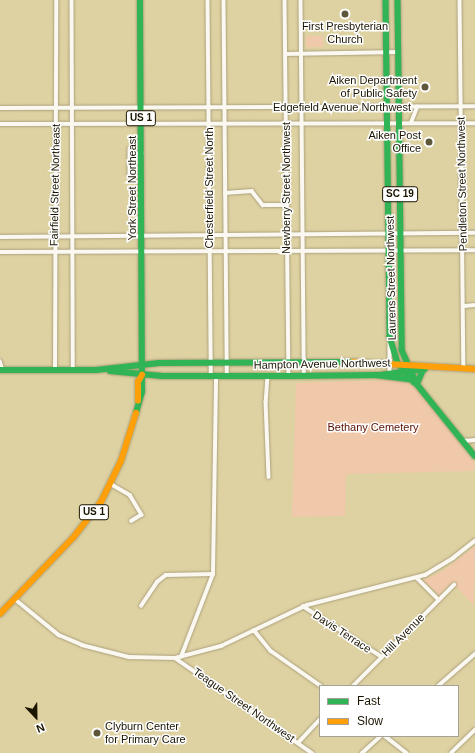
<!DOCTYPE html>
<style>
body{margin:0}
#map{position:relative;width:475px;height:753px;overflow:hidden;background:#ded1a2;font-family:Helvetica,sans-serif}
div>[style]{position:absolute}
.green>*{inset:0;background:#f0c8aa;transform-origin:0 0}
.roads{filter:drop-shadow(0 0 1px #aba17b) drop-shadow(0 0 1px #aba17b)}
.street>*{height:3.5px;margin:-1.75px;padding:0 1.75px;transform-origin:1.75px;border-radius:1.75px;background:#faf8f1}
.fast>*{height:5.5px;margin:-2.75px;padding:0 2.75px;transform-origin:2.75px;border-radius:2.75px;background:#30b455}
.slow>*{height:5.5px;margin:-2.75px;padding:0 2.75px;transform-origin:2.75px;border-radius:2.75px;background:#ff9f0a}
.dots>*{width:11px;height:11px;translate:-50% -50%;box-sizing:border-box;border:2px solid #fff;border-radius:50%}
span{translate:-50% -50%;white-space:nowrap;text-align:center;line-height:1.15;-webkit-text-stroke:3px #fff;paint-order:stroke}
.shield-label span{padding:1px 3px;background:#fff;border:1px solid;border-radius:3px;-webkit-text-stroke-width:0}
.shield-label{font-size:10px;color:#1b1500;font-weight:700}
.poi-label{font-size:11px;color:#1b1500}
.right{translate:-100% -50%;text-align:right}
.left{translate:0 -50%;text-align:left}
.street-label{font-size:11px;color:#1b1500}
.park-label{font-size:11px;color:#5a1100}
.legend{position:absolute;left:319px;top:685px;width:140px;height:52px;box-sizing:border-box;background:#fff;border:1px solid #a4a199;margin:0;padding:5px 7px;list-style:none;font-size:12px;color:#1b1500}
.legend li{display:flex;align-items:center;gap:8px;height:20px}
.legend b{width:20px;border:1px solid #a4a199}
.north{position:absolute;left:16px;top:697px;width:40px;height:40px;-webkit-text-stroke:3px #fff;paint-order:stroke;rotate:158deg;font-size:11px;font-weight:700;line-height:16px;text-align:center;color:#1b1500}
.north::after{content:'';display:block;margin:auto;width:14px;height:18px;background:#1b1500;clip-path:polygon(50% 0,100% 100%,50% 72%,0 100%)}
</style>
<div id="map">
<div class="green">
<i style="left:306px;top:36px;width:17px;height:11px"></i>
<i style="clip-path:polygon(391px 380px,405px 382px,416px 389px,475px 464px,475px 468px,472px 471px,346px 474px,345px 516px,292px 517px,296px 383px)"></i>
<i style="clip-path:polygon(475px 546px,474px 606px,452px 582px,439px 595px,423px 580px,443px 571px)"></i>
</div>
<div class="roads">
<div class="street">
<i style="left:72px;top:0;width:370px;rotate:89.8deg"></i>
<i style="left:208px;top:0;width:377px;rotate:89.5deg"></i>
<i style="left:224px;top:0;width:376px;rotate:89.5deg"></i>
<i style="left:285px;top:0;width:376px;rotate:89.4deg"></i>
<i style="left:301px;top:0;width:376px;rotate:89.5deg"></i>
<i style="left:460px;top:0;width:369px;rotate:89.4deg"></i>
<i style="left:286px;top:54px;width:113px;rotate:-1deg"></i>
<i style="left:0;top:108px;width:475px;rotate:-0.2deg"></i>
<i style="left:411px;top:123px;width:17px;rotate:-69deg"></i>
<i style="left:0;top:124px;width:475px;rotate:-0.1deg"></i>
<i style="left:130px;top:149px;width:26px;rotate:90deg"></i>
<i style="left:130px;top:154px;width:12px;rotate:-5deg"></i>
<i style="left:225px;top:193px;width:27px;rotate:-4deg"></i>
<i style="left:252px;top:191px;width:18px;rotate:52deg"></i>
<i style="left:263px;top:205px;width:24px"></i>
<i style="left:0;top:237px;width:475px;rotate:-0.5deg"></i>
<i style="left:0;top:252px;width:475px;rotate:-0.2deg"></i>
<i style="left:464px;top:306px;width:11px;rotate:-5deg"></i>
<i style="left:390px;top:343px;width:31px;rotate:90deg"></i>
<i style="left:0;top:361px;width:9px;rotate:72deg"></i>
<i style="left:55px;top:370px;width:370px;rotate:-89.8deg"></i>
<i style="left:268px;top:376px;width:26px;rotate:94deg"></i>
<i style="left:266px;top:402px;width:75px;rotate:87.7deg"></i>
<i style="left:463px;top:441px;width:12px;rotate:-5deg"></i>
<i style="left:111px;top:484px;width:22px;rotate:30deg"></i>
<i style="left:130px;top:495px;width:23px;rotate:59deg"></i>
<i style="left:142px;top:515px;width:12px;rotate:149deg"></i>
<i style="left:417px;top:578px;width:31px;rotate:45deg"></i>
<i style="left:15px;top:599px;width:57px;rotate:39.3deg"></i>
<i style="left:59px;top:635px;width:25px;rotate:23deg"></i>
<i style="left:82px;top:645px;width:49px;rotate:14.3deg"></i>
<i style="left:129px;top:657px;width:46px;rotate:1.2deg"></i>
<i style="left:175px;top:658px;width:48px;rotate:-14.6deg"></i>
<i style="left:221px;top:646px;width:95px;rotate:-25.5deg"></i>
<i style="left:307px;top:605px;width:122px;rotate:-14.3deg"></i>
<i style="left:425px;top:575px;width:33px;rotate:-31deg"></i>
<i style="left:453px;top:558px;width:28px;rotate:-38deg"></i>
<i style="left:141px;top:606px;width:29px;rotate:-56deg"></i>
<i style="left:157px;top:582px;width:11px;rotate:-38deg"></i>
<i style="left:166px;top:575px;width:47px;rotate:-1.2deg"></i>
<i style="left:303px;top:606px;width:94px;rotate:32.8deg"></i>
<i style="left:254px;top:630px;width:27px;rotate:51deg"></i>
<i style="left:271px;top:651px;width:61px;rotate:35deg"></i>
<i style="left:181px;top:657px;width:89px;rotate:-68.9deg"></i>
<i style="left:213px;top:574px;width:198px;rotate:-89.1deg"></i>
<i style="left:175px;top:658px;width:167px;rotate:34.7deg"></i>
<i style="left:353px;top:686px;width:143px;rotate:-45deg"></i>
<i style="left:438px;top:686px;width:49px;rotate:-40.9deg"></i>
<i style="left:385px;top:736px;width:28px;rotate:38deg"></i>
<i style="left:298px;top:743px;width:33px;rotate:-47deg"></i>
<i style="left:362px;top:753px;width:25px;rotate:-42deg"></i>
<i style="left:451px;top:753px;width:33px;rotate:-44deg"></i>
</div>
<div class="fast">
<i style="left:386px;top:0;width:337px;rotate:89.3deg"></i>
<i style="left:390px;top:337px;width:27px;rotate:73deg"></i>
<i style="left:398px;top:363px;width:25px;rotate:50deg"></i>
<i style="left:398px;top:0;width:350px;rotate:89.3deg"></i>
<i style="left:402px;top:350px;width:37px;rotate:66deg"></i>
<i style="left:417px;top:384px;width:92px;rotate:51.1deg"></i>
<i style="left:0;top:370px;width:96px"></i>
<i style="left:96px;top:370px;width:63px;rotate:-6.3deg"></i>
<i style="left:159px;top:363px;width:194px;rotate:-0.3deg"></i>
<i style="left:110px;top:371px;width:52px;rotate:5.5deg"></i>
<i style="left:162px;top:376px;width:127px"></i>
<i style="left:289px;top:376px;width:91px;rotate:-0.6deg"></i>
<i style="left:380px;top:375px;width:45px;rotate:-7.6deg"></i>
<i style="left:376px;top:375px;width:34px;rotate:7deg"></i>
<i style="left:417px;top:384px;width:15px;rotate:-67deg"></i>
<i style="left:136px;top:413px;width:22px;rotate:-74deg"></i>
<i style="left:142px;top:392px;width:392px;rotate:-90.3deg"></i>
</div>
<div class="slow">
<i style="left:353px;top:362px;width:122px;rotate:3.3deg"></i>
<i style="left:138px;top:401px;width:19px;rotate:-90deg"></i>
<i style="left:138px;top:382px;width:8px;rotate:-60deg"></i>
<i style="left:0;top:614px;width:105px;rotate:-46.2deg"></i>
<i style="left:73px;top:538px;width:46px;rotate:-52.1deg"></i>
<i style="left:101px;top:502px;width:46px;rotate:-64deg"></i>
<i style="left:121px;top:461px;width:50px;rotate:-72.6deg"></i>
</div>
</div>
<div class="dots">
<i style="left:345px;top:14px;background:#5f5739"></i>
<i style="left:425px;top:87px;background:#5f5739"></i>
<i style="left:429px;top:142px;background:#5f5739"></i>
<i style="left:97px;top:733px;background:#5f5739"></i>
</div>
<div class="shield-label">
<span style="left:141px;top:118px">US 1</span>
<span style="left:400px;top:194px">SC 19</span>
<span style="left:94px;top:512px">US 1</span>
</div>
<div class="poi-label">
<span style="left:345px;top:33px">First Presbyterian<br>Church</span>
<span class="right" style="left:417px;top:87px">Aiken Department<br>of Public Safety</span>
<span class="right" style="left:421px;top:142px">Aiken Post<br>Office</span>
<span class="left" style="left:105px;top:733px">Clyburn Center<br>for Primary Care</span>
</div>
<div class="street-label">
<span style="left:342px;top:107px">Edgefield Avenue Northwest</span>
<span style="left:462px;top:184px;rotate:-91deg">Pendleton Street Northwest</span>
<span style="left:55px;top:185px;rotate:-89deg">Fairfield Street Northeast</span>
<span style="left:132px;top:188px;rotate:-90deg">York Street Northeast</span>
<span style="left:209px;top:188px;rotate:-90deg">Chesterfield Street North</span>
<span style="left:286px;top:188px;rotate:-90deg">Newberry Street Northwest</span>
<span style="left:391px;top:278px;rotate:-91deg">Laurens Street Northwest</span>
<span style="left:322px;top:364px;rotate:-1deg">Hampton Avenue Northwest</span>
<span style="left:342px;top:632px;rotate:33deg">Davis Terrace</span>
<span style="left:403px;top:635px;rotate:-45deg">Hill Avenue</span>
<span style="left:244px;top:705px;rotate:35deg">Teague Street Northwest</span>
</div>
<div class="park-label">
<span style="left:373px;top:427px">Bethany Cemetery</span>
</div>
<ul class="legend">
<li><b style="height:5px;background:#30b455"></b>Fast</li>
<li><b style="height:5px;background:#ff9f0a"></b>Slow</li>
</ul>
<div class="north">N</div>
</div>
